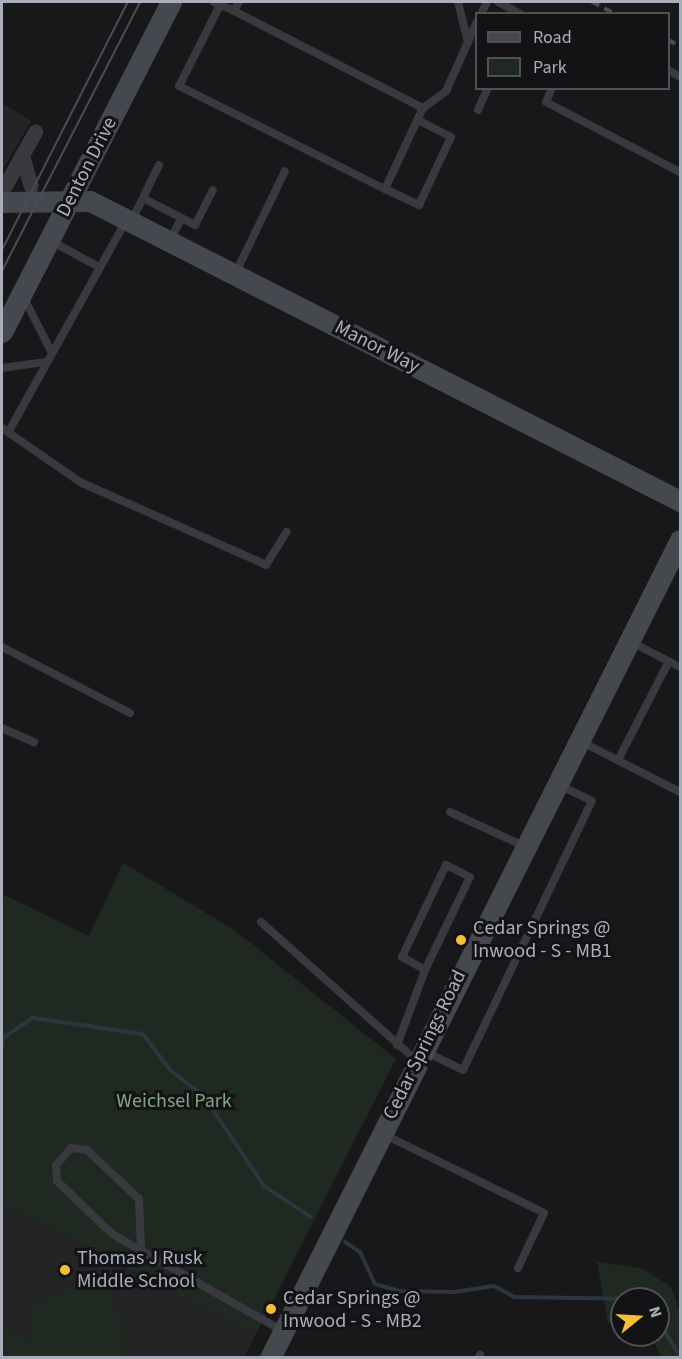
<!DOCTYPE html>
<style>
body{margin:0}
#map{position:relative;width:682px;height:1359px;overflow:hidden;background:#18181a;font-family:"Source Sans 3",sans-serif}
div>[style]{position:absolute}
.built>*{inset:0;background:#242427}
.green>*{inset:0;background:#1f2821}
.stream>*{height:4px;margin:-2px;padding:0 2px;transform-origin:2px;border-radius:2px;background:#2d363e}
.lane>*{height:8px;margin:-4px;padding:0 4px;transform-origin:4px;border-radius:4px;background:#39393f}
.street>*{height:15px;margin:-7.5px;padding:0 7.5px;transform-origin:7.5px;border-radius:7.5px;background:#39393f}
.secondary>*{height:21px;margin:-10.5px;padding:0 10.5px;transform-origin:10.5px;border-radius:10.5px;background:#46484f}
.tram>*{height:1.5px;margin:-0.75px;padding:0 0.75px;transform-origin:0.75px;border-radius:0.75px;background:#4b4d54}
.rail>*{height:4px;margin-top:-2px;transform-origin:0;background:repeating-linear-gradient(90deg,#4b4d54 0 8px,transparent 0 14px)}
.dots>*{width:16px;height:16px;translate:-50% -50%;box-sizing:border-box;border:3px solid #131315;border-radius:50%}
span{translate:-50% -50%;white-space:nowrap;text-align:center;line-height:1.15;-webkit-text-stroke:6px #131315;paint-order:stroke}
.street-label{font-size:20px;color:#aaaeba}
.poi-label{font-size:20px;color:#aaaeba}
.left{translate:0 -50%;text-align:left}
.park-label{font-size:20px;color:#80a584}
.frame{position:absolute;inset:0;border:3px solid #aaaeba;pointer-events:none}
.legend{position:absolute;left:475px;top:12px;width:195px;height:78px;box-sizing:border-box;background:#131315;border:2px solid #4f5157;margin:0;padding:8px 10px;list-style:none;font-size:18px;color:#aaaeba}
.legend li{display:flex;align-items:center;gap:12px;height:30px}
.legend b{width:30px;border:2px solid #4f5157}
.north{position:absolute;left:610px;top:1287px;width:60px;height:60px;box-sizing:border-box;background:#131315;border:2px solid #4f5157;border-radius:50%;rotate:72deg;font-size:16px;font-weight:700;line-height:24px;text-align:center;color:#aaaeba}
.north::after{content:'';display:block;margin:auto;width:21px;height:27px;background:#f6bf33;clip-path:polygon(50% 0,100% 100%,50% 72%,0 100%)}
</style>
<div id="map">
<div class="built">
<i style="clip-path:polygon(2px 103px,31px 121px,2px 171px)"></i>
<i style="clip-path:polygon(2px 1204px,255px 1336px,244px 1357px,2px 1357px)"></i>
</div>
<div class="green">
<i style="clip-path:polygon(123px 863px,236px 931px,396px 1059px,255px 1336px,2px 1204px,2px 894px,89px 936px)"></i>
<i style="clip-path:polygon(597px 1262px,641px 1268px,671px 1287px,680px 1312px,680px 1357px,661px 1357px,651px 1335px,658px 1335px,658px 1299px,622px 1299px,622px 1324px,608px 1323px)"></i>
<i style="clip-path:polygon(94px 1275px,104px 1280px,125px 1324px,124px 1353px,118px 1358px,2px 1357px,2px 1324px,31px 1340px,30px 1312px,36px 1302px)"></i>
</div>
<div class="stream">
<i style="left:2px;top:1048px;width:10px;rotate:-84deg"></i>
<i style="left:3px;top:1038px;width:36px;rotate:-34deg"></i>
<i style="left:33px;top:1018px;width:111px;rotate:8.3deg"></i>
<i style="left:143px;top:1034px;width:45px;rotate:53.1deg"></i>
<i style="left:170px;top:1070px;width:41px;rotate:37.1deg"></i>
<i style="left:203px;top:1095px;width:110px;rotate:56.2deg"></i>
<i style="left:264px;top:1186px;width:56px;rotate:33.4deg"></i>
<i style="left:345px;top:1242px;width:18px;rotate:34deg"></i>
<i style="left:360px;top:1252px;width:35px;rotate:65deg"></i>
<i style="left:375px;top:1284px;width:25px;rotate:16deg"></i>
<i style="left:399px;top:1291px;width:55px;rotate:1deg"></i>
<i style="left:454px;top:1292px;width:40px;rotate:-8.5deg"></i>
<i style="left:494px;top:1286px;width:24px;rotate:28deg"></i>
<i style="left:515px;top:1297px;width:126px;rotate:0.9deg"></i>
<i style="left:658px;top:1321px;width:41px;rotate:57.8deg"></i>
</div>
<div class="lane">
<i style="left:214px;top:2px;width:22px;rotate:24deg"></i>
<i style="left:234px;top:11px;width:10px;rotate:-61deg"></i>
<i style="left:498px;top:2px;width:26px;rotate:28deg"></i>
<i style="left:220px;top:5px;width:91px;rotate:116.8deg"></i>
<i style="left:179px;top:86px;width:230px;rotate:26.6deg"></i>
<i style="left:385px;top:189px;width:89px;rotate:-64.9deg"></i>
<i style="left:423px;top:108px;width:29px;rotate:-36deg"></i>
<i style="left:446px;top:91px;width:54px;rotate:-65.8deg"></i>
<i style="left:468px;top:42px;width:41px;rotate:-104deg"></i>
<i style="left:234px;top:11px;width:212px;rotate:27.2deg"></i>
<i style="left:481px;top:14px;width:13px;rotate:-63deg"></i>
<i style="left:468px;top:42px;width:21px;rotate:-67deg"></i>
<i style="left:668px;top:70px;width:14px;rotate:30deg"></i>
<i style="left:552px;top:88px;width:15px;rotate:113deg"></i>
<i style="left:546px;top:102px;width:151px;rotate:27.6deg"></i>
<i style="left:478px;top:110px;width:24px;rotate:-66deg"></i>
<i style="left:159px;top:165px;width:37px;rotate:116deg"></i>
<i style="left:143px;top:198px;width:59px;rotate:27.4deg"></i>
<i style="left:195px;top:225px;width:39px;rotate:-63deg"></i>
<i style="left:385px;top:189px;width:38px;rotate:25deg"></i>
<i style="left:419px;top:205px;width:75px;rotate:-64.8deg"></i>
<i style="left:451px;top:137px;width:38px;rotate:-153deg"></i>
<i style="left:131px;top:221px;width:26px;rotate:-62deg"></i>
<i style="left:51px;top:241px;width:55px;rotate:28.4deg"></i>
<i style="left:170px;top:241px;width:25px;rotate:-64deg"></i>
<i style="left:236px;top:272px;width:112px;rotate:-64.1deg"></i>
<i style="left:24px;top:298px;width:59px;rotate:63deg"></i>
<i style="left:2px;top:368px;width:43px;rotate:-7.9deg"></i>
<i style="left:2px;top:428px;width:95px;rotate:34.7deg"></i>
<i style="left:80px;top:482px;width:204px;rotate:24deg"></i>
<i style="left:266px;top:565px;width:39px;rotate:-58deg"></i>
<i style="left:9px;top:431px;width:240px;rotate:-60.9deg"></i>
<i style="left:631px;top:642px;width:55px;rotate:27deg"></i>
<i style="left:2px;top:647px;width:144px;rotate:27.3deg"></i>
<i style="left:2px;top:728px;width:35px;rotate:24deg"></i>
<i style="left:580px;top:741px;width:112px;rotate:27deg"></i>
<i style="left:618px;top:760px;width:111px;rotate:-62.7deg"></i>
<i style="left:450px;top:812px;width:81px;rotate:24.7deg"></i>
<i style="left:261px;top:922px;width:208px;rotate:41.7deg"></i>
<i style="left:397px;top:1045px;width:80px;rotate:-69.5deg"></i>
<i style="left:425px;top:970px;width:103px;rotate:-64.2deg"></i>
<i style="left:470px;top:877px;width:27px;rotate:-153deg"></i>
<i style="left:446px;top:865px;width:102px;rotate:115.6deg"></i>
<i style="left:402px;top:957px;width:26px;rotate:29deg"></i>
<i style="left:424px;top:1051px;width:43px;rotate:26deg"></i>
<i style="left:463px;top:1070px;width:298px;rotate:-64.4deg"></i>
<i style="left:592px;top:801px;width:37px;rotate:-154deg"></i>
<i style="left:383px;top:1134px;width:179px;rotate:26.1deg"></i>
<i style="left:544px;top:1213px;width:61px;rotate:115.3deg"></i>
<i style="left:141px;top:1250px;width:51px;rotate:-92.2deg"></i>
<i style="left:139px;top:1199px;width:71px;rotate:-136.7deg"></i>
<i style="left:87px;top:1150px;width:16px;rotate:-173deg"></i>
<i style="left:71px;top:1148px;width:23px;rotate:131deg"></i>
<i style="left:56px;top:1165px;width:16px;rotate:86deg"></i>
<i style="left:57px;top:1181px;width:76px;rotate:43.9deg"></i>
<i style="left:112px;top:1234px;width:194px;rotate:29.6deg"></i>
<i style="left:478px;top:1358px;width:4px;rotate:-56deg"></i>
</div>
<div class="street">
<i style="left:22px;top:155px;width:32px;rotate:74deg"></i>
<i style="left:2px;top:191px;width:68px;rotate:-60.8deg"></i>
</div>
<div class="secondary">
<i style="left:2px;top:202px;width:88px;rotate:-0.7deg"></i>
<i style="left:90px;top:201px;width:662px;rotate:26.95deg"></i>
<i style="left:2px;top:332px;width:371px;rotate:-62.9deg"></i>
<i style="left:270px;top:1358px;width:915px;rotate:-63.38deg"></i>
</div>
<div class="tram">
<i style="left:2px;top:250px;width:278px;rotate:-63.1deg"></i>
<i style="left:2px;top:271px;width:302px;rotate:-62.8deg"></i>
</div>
<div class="rail">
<i style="left:592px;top:2px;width:27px;rotate:27deg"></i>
<i style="left:668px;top:40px;width:13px;rotate:27deg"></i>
</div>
<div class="dots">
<i style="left:461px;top:940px;background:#f6bf33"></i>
<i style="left:65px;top:1270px;background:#f6bf33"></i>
<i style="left:271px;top:1309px;background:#f6bf33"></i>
</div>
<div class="street-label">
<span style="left:87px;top:167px;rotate:-63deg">Denton Drive</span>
<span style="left:377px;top:347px;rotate:27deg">Manor Way</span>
<span style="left:425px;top:1045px;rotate:-64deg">Cedar Springs Road</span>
</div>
<div class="poi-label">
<span class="left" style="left:473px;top:940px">Cedar Springs @<br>Inwood - S - MB1</span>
<span class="left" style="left:77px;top:1270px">Thomas J Rusk<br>Middle School</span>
<span class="left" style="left:283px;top:1310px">Cedar Springs @<br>Inwood - S - MB2</span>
</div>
<div class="park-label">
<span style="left:174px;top:1101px">Weichsel Park</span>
</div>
<div class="frame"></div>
<ul class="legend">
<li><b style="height:8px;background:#46484f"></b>Road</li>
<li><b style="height:16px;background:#1f2821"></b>Park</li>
</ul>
<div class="north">N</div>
</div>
